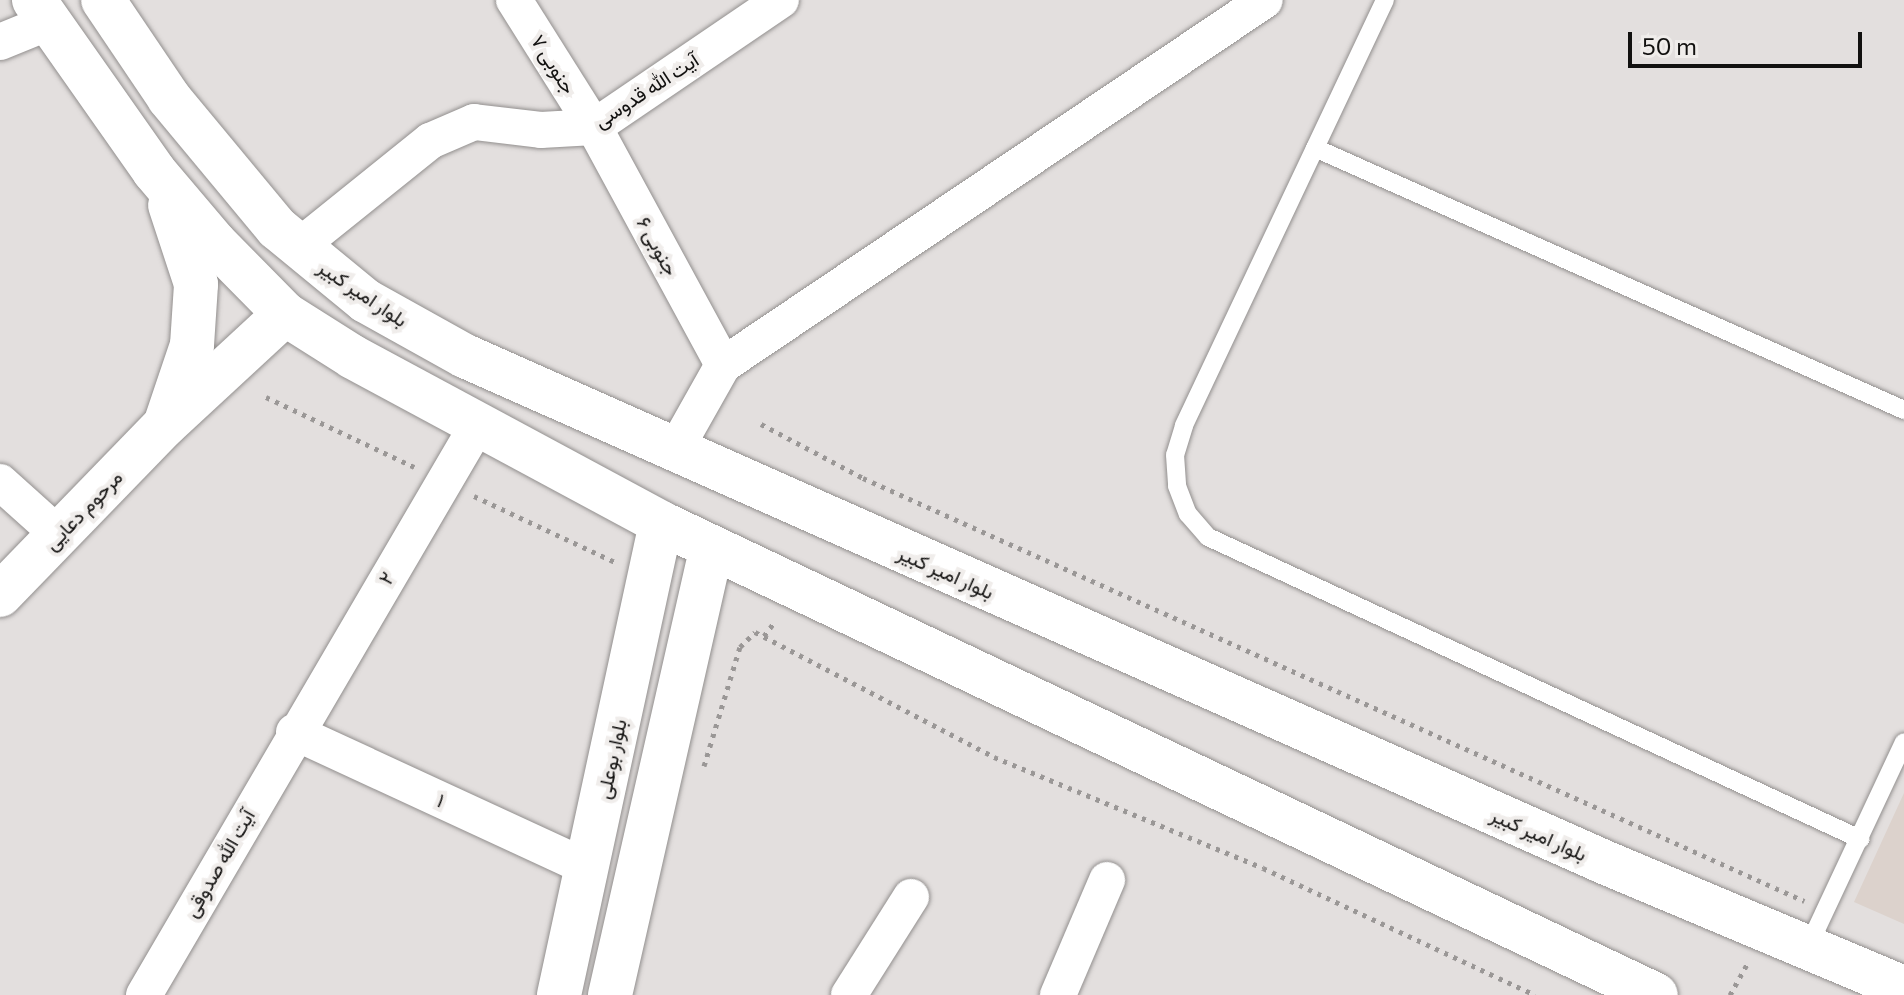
<!DOCTYPE html>
<meta charset="utf-8">
<style>
body{margin:0}
#map{position:relative;width:1904px;height:995px;overflow:hidden;background:#e3dfde;font-family:Commissioner,Vazirmatn,sans-serif}
div>[style]{position:absolute}
.built>*{inset:0;background:#dcd2cc}
.path>*{height:5px;margin-top:-2.5px;transform-origin:0;background:repeating-linear-gradient(90deg,#9a9796 0 4px,transparent 0 10px)}
.roads{filter:drop-shadow(0 0 2px #928f8e) drop-shadow(0 0 2px #928f8e)}
.lane>*{height:18px;margin:-9px;padding:0 9px;transform-origin:9px;border-radius:9px;background:#fff}
.street>*{height:36px;margin:-18px;padding:0 18px;transform-origin:18px;border-radius:18px;background:#fff}
.secondary>*{height:44px;margin:-22px;padding:0 22px;transform-origin:22px;border-radius:22px;background:#fff}
span{translate:-50% -50%;white-space:nowrap;text-align:center;line-height:1.15;-webkit-text-stroke:8px #f0edeb;paint-order:stroke}
.street-label{font-size:20px;color:#121110}
.scale{position:absolute;left:1628px;top:32px;width:234px;height:36px;box-sizing:border-box;border:4px solid #121110;border-top:0;padding-left:10px;font-size:24px;line-height:28px;white-space:nowrap;color:#121110;-webkit-text-stroke:6px #f0edeb;paint-order:stroke}
</style>
<div id="map">
<div class="built">
<i style="clip-path:polygon(1904px 793px,1904px 924px,1854px 902px)"></i>
</div>
<div class="path">
<i style="left:266px;top:397px;width:164px;rotate:25.3deg"></i>
<i style="left:761px;top:424px;width:115px;rotate:27.9deg"></i>
<i style="left:863px;top:478px;width:1032px;rotate:24.2deg"></i>
<i style="left:474px;top:496px;width:158px;rotate:25.1deg"></i>
<i style="left:764px;top:636px;width:15px;rotate:-53deg"></i>
<i style="left:704px;top:766px;width:124px;rotate:-73.2deg"></i>
<i style="left:740px;top:647px;width:21px;rotate:-45deg"></i>
<i style="left:755px;top:632px;width:270px;rotate:27.6deg"></i>
<i style="left:994px;top:757px;width:291px;rotate:22.4deg"></i>
<i style="left:1263px;top:868px;width:300px;rotate:25deg"></i>
<i style="left:1730px;top:995px;width:39px;rotate:-61deg"></i>
</div>
<div class="roads">
<div class="lane">
<i style="left:1385px;top:0;width:471px;rotate:115.3deg"></i>
<i style="left:1184px;top:426px;width:30px;rotate:107deg"></i>
<i style="left:1175px;top:455px;width:31px;rotate:86deg"></i>
<i style="left:1177px;top:486px;width:30px;rotate:69deg"></i>
<i style="left:1188px;top:514px;width:30px;rotate:49deg"></i>
<i style="left:1208px;top:537px;width:719px;rotate:24.85deg"></i>
<i style="left:1315px;top:148px;width:645px;rotate:23.98deg"></i>
<i style="left:1808px;top:947px;width:226px;rotate:-64.9deg"></i>
</div>
<div class="street">
<i style="left:514px;top:0;width:150px;rotate:57.8deg"></i>
<i style="left:594px;top:127px;width:271px;rotate:61.5deg"></i>
<i style="left:0;top:42px;width:53px;rotate:-22.2deg"></i>
<i style="left:297px;top:248px;width:171px;rotate:-38.8deg"></i>
<i style="left:430px;top:141px;width:48px;rotate:-23.4deg"></i>
<i style="left:474px;top:122px;width:67px;rotate:6.8deg"></i>
<i style="left:541px;top:130px;width:53px;rotate:-3.2deg"></i>
<i style="left:594px;top:127px;width:226px;rotate:-34.2deg"></i>
<i style="left:674px;top:452px;width:100px;rotate:-60.6deg"></i>
<i style="left:723px;top:365px;width:653px;rotate:-33.96deg"></i>
<i style="left:0;top:482px;width:79px;rotate:41.9deg"></i>
<i style="left:294px;top:732px;width:324px;rotate:24.8deg"></i>
<i style="left:144px;top:995px;width:662px;rotate:-59.67deg"></i>
<i style="left:849px;top:995px;width:116px;rotate:-57.7deg"></i>
<i style="left:1058px;top:995px;width:125px;rotate:-66.9deg"></i>
</div>
<div class="secondary">
<i style="left:34px;top:0;width:209px;rotate:54.9deg"></i>
<i style="left:154px;top:171px;width:94px;rotate:49.7deg"></i>
<i style="left:215px;top:243px;width:100px;rotate:45.4deg"></i>
<i style="left:285px;top:314px;width:80px;rotate:32.3deg"></i>
<i style="left:353px;top:357px;width:350px;rotate:28.3deg"></i>
<i style="left:661px;top:523px;width:1101px;rotate:25.38deg"></i>
<i style="left:103px;top:0;width:118px;rotate:56deg"></i>
<i style="left:169px;top:98px;width:169px;rotate:50.3deg"></i>
<i style="left:277px;top:228px;width:115px;rotate:39.4deg"></i>
<i style="left:366px;top:301px;width:113px;rotate:29.1deg"></i>
<i style="left:465px;top:356px;width:1246px;rotate:23.95deg"></i>
<i style="left:1604px;top:862px;width:325px;rotate:22.8deg"></i>
<i style="left:167px;top:419px;width:78px;rotate:-71.3deg"></i>
<i style="left:192px;top:345px;width:61px;rotate:-86.2deg"></i>
<i style="left:196px;top:284px;width:83px;rotate:-108.2deg"></i>
<i style="left:0;top:595px;width:237px;rotate:-45.9deg"></i>
<i style="left:165px;top:425px;width:163px;rotate:-42.8deg"></i>
<i style="left:559px;top:995px;width:483px;rotate:-77.8deg"></i>
<i style="left:610px;top:995px;width:459px;rotate:-77.2deg"></i>
</div>
</div>
<div class="street-label">
<span style="left:554px;top:64px;rotate:58deg">۷ جنوبی</span>
<span style="left:646px;top:90px;rotate:-33deg">آیت الله قدوسی</span>
<span style="left:658px;top:246px;rotate:61deg">۶ جنوبی</span>
<span style="left:363px;top:293px;rotate:34deg">بلوار امیر کبیر</span>
<span style="left:83px;top:510px;rotate:-46deg">مرحوم دعایی</span>
<span style="left:946px;top:572px;rotate:24deg">بلوار امیر کبیر</span>
<span style="left:386px;top:578px;rotate:-59deg">۲</span>
<span style="left:611px;top:759px;rotate:-78deg">بلوار بوعلی</span>
<span style="left:441px;top:800px;rotate:25deg">۱</span>
<span style="left:1539px;top:834px;rotate:24deg">بلوار امیر کبیر</span>
<span style="left:219px;top:863px;rotate:-60deg">آیت الله صدوقی</span>
</div>
<div class="scale">50 m</div>
</div>
